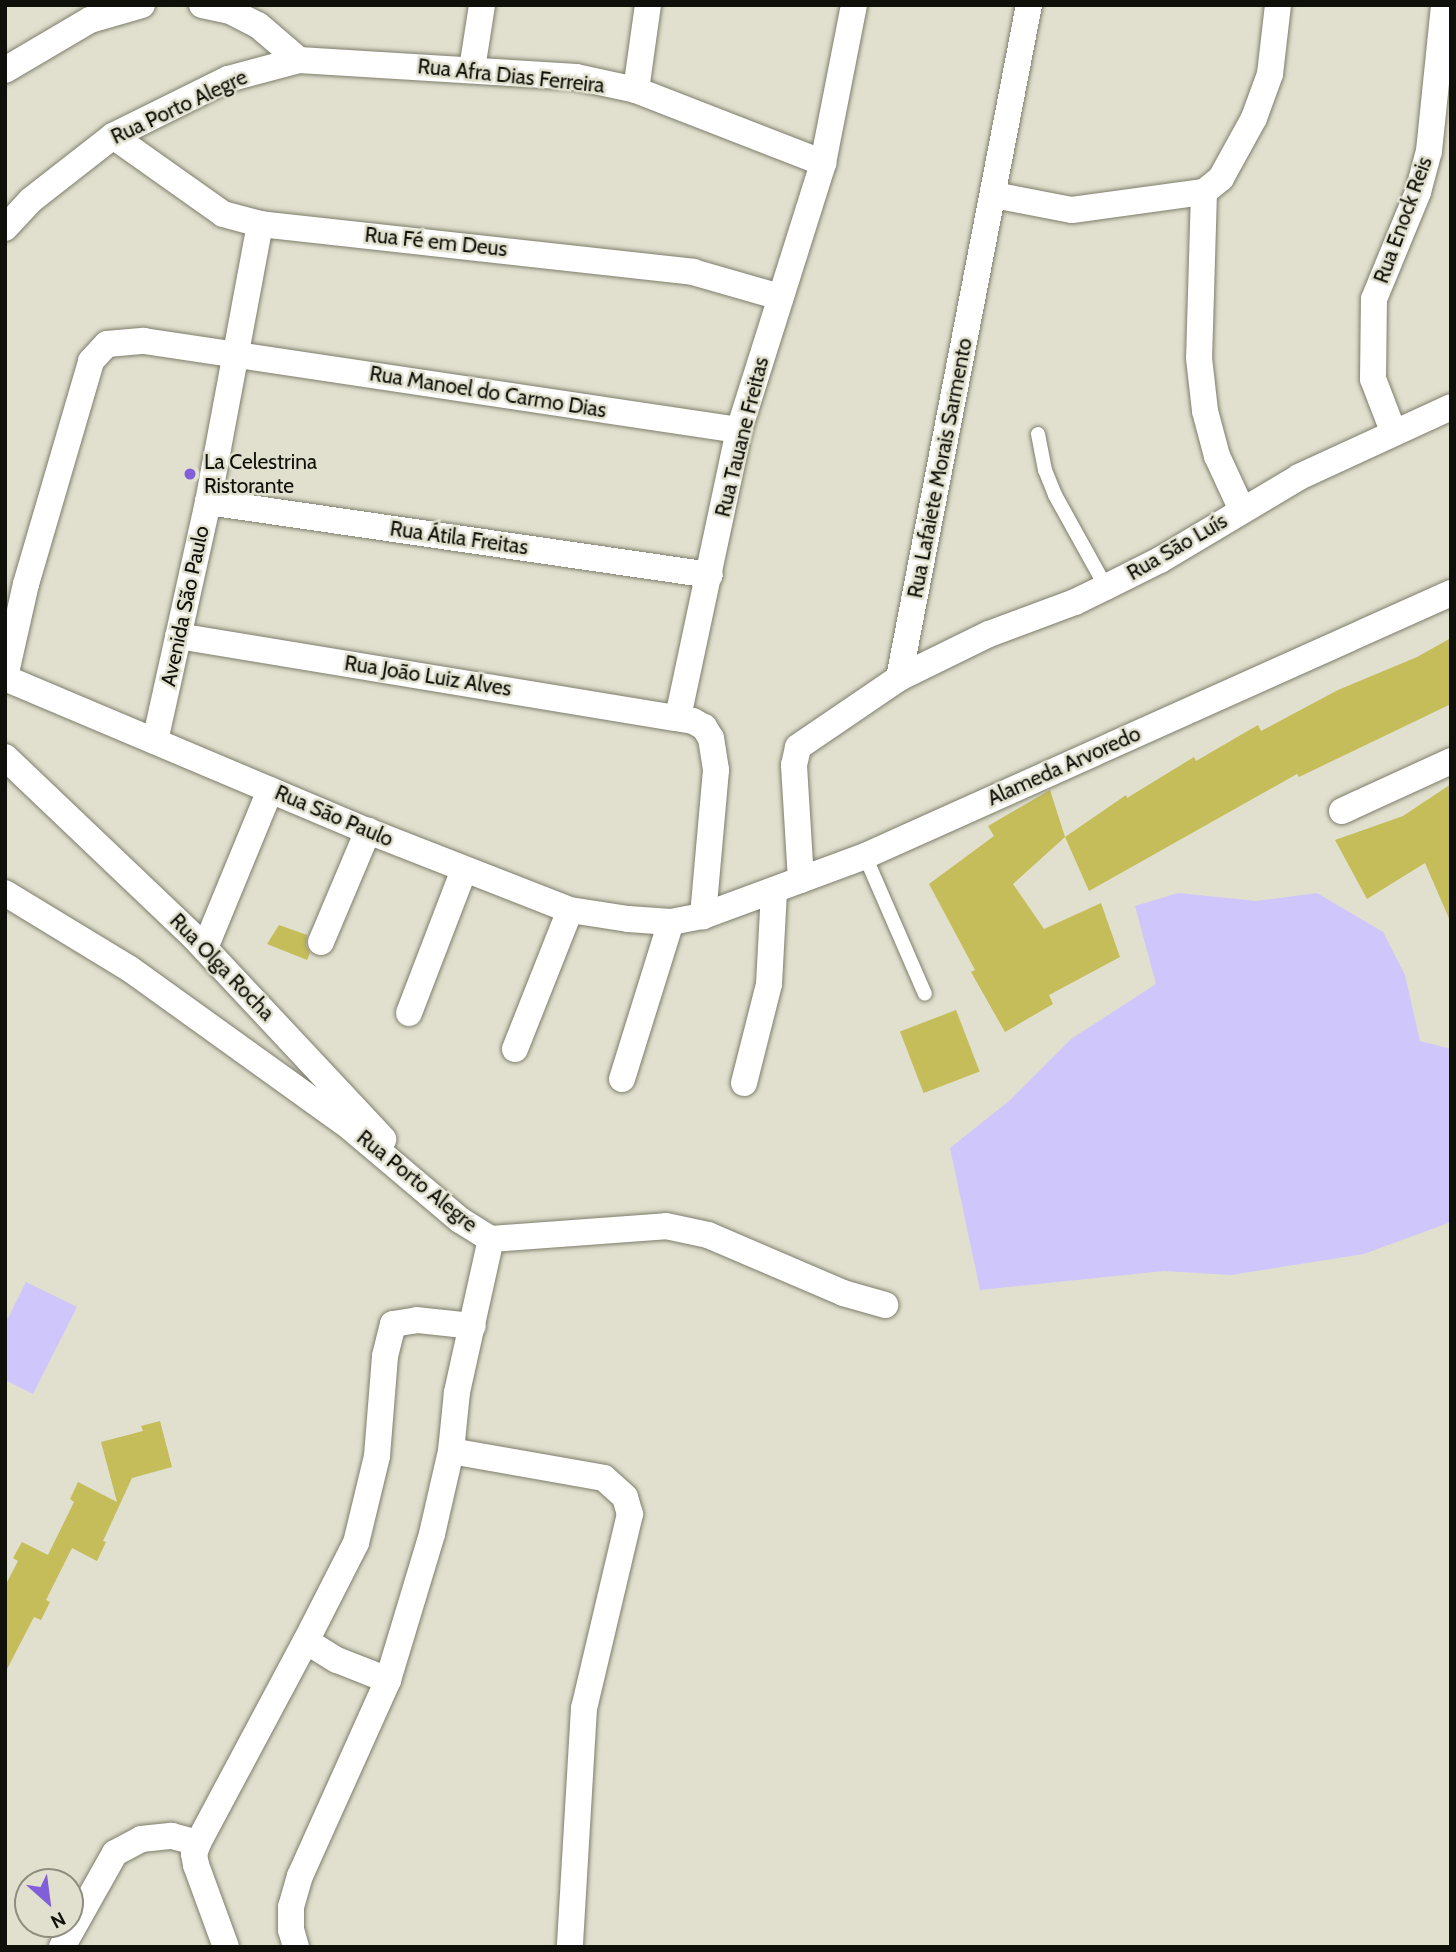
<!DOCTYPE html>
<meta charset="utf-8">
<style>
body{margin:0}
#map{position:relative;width:1456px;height:1952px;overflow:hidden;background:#e1e0ce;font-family:Cabin,sans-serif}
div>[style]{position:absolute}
.green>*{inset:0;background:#cfc6fc}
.building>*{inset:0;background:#c5bc5a;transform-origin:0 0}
.roads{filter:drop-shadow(0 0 2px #7e7d6c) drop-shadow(0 0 2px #7e7d6c)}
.service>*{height:14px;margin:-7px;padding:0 7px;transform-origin:7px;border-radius:7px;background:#fff}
.minor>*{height:26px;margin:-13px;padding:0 13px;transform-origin:13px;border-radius:13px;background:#fff}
.dots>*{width:19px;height:19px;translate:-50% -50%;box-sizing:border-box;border:4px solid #e1e0ce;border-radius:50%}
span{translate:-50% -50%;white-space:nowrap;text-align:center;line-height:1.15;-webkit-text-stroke:5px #e1e0ce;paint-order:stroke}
.street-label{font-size:21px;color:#10100a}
.poi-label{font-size:21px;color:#10100a}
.left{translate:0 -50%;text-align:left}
.frame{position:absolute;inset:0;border:7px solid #10100a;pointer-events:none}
.north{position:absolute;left:14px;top:1868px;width:70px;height:70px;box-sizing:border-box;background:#e1e0ce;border:2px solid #8d8d80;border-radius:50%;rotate:152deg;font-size:19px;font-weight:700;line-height:28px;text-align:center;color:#10100a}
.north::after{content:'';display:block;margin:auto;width:24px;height:32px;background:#805fd9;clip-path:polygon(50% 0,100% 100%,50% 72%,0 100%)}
</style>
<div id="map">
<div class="green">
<i style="clip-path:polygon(1178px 893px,1256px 901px,1317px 893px,1383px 932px,1405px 975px,1420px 1041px,1451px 1049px,1451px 1222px,1364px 1254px,1231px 1275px,1164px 1271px,980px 1290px,950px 1148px,1009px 1101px,1071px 1039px,1156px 984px,1135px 906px)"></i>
<i style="clip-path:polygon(26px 1282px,77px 1307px,33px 1394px,5px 1380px,5px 1324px)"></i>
</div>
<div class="building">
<i style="clip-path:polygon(1451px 638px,1451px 704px,1299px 777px,1297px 774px,1089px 891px,1065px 837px,1126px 795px,1127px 798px,1194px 757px,1196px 761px,1258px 725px,1261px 731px,1338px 690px,1417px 657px)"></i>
<i style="clip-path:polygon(1451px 784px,1451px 923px,1425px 863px,1367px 899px,1335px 840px,1403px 816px)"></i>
<i style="clip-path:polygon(1050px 790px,1065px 837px,1013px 884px,1044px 929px,1101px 903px,1120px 957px,1049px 995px,1053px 1004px,1005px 1032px,971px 972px,975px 970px,929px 884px,994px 836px,988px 826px)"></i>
<i style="clip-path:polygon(279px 925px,307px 935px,306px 945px,310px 953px,307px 960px,267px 944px)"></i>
<i style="left:956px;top:1010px;width:66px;height:60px;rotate:69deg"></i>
<i style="clip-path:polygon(160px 1421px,172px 1467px,132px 1478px,103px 1541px,106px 1542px,97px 1561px,72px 1548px,46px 1600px,50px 1602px,41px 1620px,34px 1617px,5px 1673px,5px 1586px,18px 1561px,13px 1558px,22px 1542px,48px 1555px,74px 1502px,70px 1499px,78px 1482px,117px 1502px,101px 1442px,143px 1431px,141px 1426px)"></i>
</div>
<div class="roads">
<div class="service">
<i style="left:1038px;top:434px;width:37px;rotate:79deg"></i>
<i style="left:1045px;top:470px;width:27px;rotate:68deg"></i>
<i style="left:1055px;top:495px;width:105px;rotate:61deg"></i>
<i style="left:865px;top:856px;width:150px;rotate:66.5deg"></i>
</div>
<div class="minor">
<i style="left:202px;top:5px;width:29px;rotate:12deg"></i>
<i style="left:230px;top:11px;width:31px;rotate:27deg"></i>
<i style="left:258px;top:25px;width:54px;rotate:40.5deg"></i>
<i style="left:299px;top:60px;width:278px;rotate:3.5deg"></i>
<i style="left:576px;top:77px;width:61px;rotate:12.2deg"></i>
<i style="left:636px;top:90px;width:201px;rotate:21.3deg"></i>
<i style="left:472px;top:69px;width:65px;rotate:-81.1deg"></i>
<i style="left:5px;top:70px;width:99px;rotate:-30.5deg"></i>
<i style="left:90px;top:20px;width:54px;rotate:-16.1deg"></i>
<i style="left:636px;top:90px;width:86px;rotate:-82deg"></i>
<i style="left:113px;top:136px;width:135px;rotate:35.3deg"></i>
<i style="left:223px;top:214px;width:38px;rotate:15deg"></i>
<i style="left:260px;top:224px;width:436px;rotate:6.3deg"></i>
<i style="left:693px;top:272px;width:91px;rotate:16deg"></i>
<i style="left:1204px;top:192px;width:166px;rotate:91.7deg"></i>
<i style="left:1199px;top:358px;width:53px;rotate:83.5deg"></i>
<i style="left:1205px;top:411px;width:47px;rotate:75.1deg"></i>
<i style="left:1217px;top:456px;width:60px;rotate:65.2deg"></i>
<i style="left:994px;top:195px;width:79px;rotate:10.9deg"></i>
<i style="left:1072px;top:210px;width:133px;rotate:-7.8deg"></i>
<i style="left:1204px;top:192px;width:22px;rotate:-39deg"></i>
<i style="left:1221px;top:178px;width:68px;rotate:-61.2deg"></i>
<i style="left:1254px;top:118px;width:47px;rotate:-70deg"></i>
<i style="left:1270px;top:74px;width:69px;rotate:-83.4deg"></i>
<i style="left:5px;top:228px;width:38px;rotate:-47deg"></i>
<i style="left:31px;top:200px;width:104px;rotate:-38deg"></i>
<i style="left:113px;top:136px;width:128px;rotate:-26.4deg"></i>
<i style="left:228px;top:79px;width:73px;rotate:-15deg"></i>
<i style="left:1393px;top:431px;width:56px;rotate:-111deg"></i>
<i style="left:1373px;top:379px;width:80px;rotate:-89.3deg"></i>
<i style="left:1374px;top:299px;width:116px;rotate:-67.6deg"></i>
<i style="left:1418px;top:192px;width:42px;rotate:-75deg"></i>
<i style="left:1429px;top:151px;width:147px;rotate:-84.1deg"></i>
<i style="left:208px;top:502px;width:507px;rotate:8.27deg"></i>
<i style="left:178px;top:636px;width:522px;rotate:9.37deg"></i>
<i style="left:693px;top:721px;width:13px;rotate:29deg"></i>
<i style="left:704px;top:727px;width:13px;rotate:58deg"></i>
<i style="left:711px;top:738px;width:32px;rotate:81deg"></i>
<i style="left:716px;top:770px;width:147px;rotate:95.1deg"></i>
<i style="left:5px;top:677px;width:95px;rotate:-77.3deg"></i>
<i style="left:26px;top:584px;width:232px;rotate:-73.7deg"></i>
<i style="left:91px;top:361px;width:23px;rotate:-47deg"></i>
<i style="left:107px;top:344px;width:37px;rotate:-5deg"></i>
<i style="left:144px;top:341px;width:602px;rotate:8.51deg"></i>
<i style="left:5px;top:678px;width:394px;rotate:22.9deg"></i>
<i style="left:368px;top:831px;width:217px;rotate:21.4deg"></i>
<i style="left:570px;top:910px;width:59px;rotate:8.8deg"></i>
<i style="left:628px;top:919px;width:43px;rotate:4deg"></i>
<i style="left:671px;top:922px;width:33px;rotate:-11deg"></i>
<i style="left:703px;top:916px;width:173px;rotate:-20.3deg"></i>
<i style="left:865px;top:856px;width:642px;rotate:-24.17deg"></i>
<i style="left:899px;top:678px;width:100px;rotate:-26.1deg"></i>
<i style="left:989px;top:634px;width:92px;rotate:-20.4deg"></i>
<i style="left:1075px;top:602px;width:34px;rotate:-26deg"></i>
<i style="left:1106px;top:587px;width:60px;rotate:-26.6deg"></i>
<i style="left:1160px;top:560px;width:162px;rotate:-30.8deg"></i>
<i style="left:1299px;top:477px;width:167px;rotate:-24.7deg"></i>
<i style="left:678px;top:717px;width:293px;rotate:-78deg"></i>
<i style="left:739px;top:430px;width:280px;rotate:-72.5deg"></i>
<i style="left:823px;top:163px;width:161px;rotate:-78.9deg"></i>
<i style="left:155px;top:741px;width:245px;rotate:-77.5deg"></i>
<i style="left:208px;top:502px;width:283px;rotate:-79.4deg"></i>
<i style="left:5px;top:757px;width:261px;rotate:43.6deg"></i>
<i style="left:194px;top:937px;width:277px;rotate:46.9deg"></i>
<i style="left:1342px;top:811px;width:120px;rotate:-24.6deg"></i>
<i style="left:801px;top:880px;width:115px;rotate:-93.5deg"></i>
<i style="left:794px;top:765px;width:18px;rotate:-77deg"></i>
<i style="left:798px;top:747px;width:122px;rotate:-34.3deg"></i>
<i style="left:899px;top:678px;width:685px;rotate:-79.07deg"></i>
<i style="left:5px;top:893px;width:146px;rotate:31.3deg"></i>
<i style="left:130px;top:969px;width:272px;rotate:35.7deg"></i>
<i style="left:351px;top:1128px;width:143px;rotate:40.2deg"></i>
<i style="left:460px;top:1220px;width:36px;rotate:32deg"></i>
<i style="left:491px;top:1239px;width:175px;rotate:-4.2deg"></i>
<i style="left:666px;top:1226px;width:43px;rotate:12.1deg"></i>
<i style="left:708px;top:1235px;width:147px;rotate:23.2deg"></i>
<i style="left:843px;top:1293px;width:44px;rotate:15.9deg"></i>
<i style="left:321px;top:942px;width:121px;rotate:-67.1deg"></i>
<i style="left:205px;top:948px;width:171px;rotate:-67.6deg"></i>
<i style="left:409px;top:1013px;width:153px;rotate:-69deg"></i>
<i style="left:515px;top:1049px;width:149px;rotate:-68.4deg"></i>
<i style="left:622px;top:1079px;width:164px;rotate:-72.7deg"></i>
<i style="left:744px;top:1083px;width:102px;rotate:-75.8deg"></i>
<i style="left:769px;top:984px;width:93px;rotate:-86.9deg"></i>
<i style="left:451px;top:1451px;width:155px;rotate:10deg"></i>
<i style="left:604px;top:1478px;width:28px;rotate:42deg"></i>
<i style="left:625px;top:1497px;width:18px;rotate:74deg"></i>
<i style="left:630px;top:1514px;width:199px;rotate:103.3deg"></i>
<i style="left:584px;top:1708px;width:239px;rotate:93.4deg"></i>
<i style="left:306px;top:1641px;width:110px;rotate:-63deg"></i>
<i style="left:356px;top:1543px;width:89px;rotate:-76.4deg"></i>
<i style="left:377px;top:1456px;width:100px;rotate:-85.4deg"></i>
<i style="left:385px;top:1356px;width:33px;rotate:-76deg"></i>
<i style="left:393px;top:1324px;width:24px;rotate:-9deg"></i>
<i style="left:417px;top:1320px;width:56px;rotate:6.1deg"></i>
<i style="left:62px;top:1947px;width:108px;rotate:-60.6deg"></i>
<i style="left:115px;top:1853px;width:30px;rotate:-28deg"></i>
<i style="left:141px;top:1839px;width:31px;rotate:-6deg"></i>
<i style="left:172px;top:1836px;width:27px;rotate:15deg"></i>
<i style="left:226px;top:1947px;width:87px;rotate:-110.1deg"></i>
<i style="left:196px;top:1865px;width:11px;rotate:-100deg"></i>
<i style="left:194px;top:1854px;width:12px;rotate:-70deg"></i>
<i style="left:198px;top:1843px;width:229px;rotate:-61.9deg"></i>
<i style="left:306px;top:1641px;width:36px;rotate:32deg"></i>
<i style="left:337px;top:1660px;width:55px;rotate:21.4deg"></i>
<i style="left:388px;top:1680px;width:152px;rotate:-73.2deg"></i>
<i style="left:432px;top:1534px;width:85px;rotate:-77.1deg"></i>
<i style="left:451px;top:1451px;width:59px;rotate:-84.2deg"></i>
<i style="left:457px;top:1392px;width:157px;rotate:-77.5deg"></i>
<i style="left:296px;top:1947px;width:18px;rotate:-106deg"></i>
<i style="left:291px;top:1930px;width:23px;rotate:-90deg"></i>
<i style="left:291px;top:1907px;width:32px;rotate:-74deg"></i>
<i style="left:300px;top:1876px;width:215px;rotate:-65.8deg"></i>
</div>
</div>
<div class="dots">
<i style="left:190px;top:474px;background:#805fd9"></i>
</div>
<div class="street-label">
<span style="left:511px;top:76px;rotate:6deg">Rua Afra Dias Ferreira</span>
<span style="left:179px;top:107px;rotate:-25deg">Rua Porto Alegre</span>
<span style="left:1403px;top:220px;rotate:-70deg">Rua Enock Reis</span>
<span style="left:436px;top:242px;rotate:6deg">Rua Fé em Deus</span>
<span style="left:488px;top:392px;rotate:9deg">Rua Manoel do Carmo Dias</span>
<span style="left:742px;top:437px;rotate:-76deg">Rua Tauane Freitas</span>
<span style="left:940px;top:468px;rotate:-79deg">Rua Lafaiete Morais Sarmento</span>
<span style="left:459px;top:538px;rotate:8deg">Rua Átila Freitas</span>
<span style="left:1177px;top:547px;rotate:-30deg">Rua São Luís</span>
<span style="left:185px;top:606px;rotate:-78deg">Avenida São Paulo</span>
<span style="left:428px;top:676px;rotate:9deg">Rua João Luiz Alves</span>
<span style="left:1064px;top:766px;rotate:-24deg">Alameda Arvoredo</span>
<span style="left:334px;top:816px;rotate:23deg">Rua São Paulo</span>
<span style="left:222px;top:967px;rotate:46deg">Rua Olga Rocha</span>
<span style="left:417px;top:1181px;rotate:39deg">Rua Porto Alegre</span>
</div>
<div class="poi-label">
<span class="left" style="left:204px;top:474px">La Celestrina<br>Ristorante</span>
</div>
<div class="frame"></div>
<div class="north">N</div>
</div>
